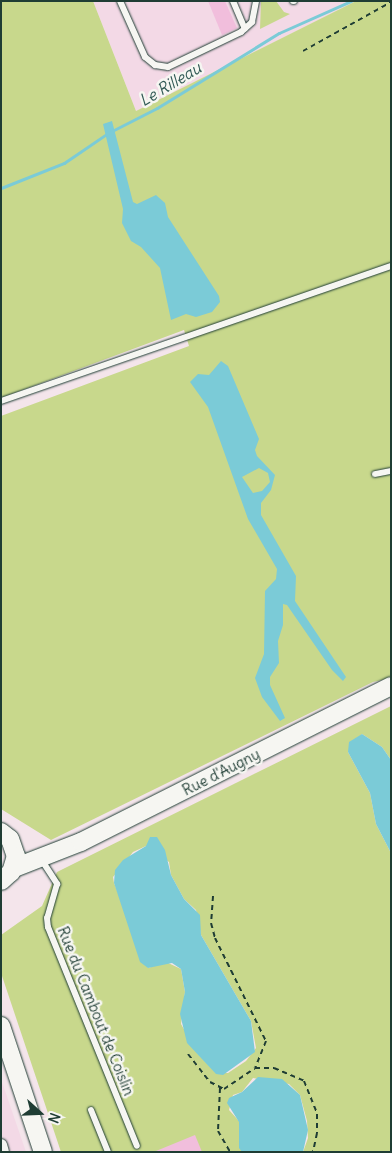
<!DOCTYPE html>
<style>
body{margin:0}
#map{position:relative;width:392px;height:1153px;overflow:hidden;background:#f4e5eb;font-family:Delius,sans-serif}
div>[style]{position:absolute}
.built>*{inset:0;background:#f3d9e6}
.green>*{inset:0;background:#c8d88c}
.water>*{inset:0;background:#7bcbd7}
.stream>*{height:3px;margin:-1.5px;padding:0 1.5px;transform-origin:1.5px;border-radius:1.5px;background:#7bcbd7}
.building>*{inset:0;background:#f1bedc}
.path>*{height:2px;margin-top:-1px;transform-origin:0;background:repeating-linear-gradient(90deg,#1f3d34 0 5px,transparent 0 9px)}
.roads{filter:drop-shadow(0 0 1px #1f3d34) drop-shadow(0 0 1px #1f3d34)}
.lane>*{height:6px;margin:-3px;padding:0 3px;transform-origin:3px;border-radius:3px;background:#f6f6f2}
.street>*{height:12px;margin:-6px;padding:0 6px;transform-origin:6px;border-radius:6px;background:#f6f6f2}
.secondary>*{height:18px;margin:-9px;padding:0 9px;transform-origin:9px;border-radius:9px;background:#f6f6f2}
span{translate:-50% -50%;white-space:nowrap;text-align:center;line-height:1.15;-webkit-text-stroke:5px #f6f6f2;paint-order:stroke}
.street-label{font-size:15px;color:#1f3d34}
.water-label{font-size:16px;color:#315955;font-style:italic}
.frame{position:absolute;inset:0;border:2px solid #1f3d34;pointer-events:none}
.north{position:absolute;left:15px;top:1088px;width:50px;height:50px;-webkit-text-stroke:4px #f6f6f2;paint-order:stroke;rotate:110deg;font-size:14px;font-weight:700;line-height:20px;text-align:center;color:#1f3d34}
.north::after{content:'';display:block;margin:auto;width:18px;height:22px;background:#1f3d34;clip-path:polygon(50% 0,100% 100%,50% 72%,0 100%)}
</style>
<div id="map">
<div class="built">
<i style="clip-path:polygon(93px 1px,356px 1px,136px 111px)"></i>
<i style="clip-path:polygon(1px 1079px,26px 1152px,1px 1152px)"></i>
</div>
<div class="green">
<i style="clip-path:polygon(1px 1px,93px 1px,136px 111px,356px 1px,391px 1px,391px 678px,373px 682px,51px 840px,1px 809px,1px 416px,189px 346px,184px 330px,1px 398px)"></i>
<i style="clip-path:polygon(261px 1px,276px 1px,284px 12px,290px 14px,260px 29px)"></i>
<i style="clip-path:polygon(evenodd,391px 706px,391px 760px,382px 747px,362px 734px,348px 752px,370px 793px,376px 824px,391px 853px,391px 1152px,303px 1152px,308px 1138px,307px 1121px,300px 1095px,289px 1084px,253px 1078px,242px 1092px,233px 1095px,229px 1110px,239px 1121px,242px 1152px,61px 1152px,1px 973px,1px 935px,42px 906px,57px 872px,391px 706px,146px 846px,169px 862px,171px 875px,184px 899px,196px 910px,201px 935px,251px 1021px,256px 1048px,246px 1061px,228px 1073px,216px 1073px,198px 1054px,181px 1024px,185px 992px,181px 969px,166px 962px,148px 968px,114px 883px,113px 877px,133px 852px,146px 846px)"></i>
</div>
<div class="water">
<i style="clip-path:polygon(112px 121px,133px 202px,137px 204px,156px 195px,165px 203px,168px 217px,219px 296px,220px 302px,212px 312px,196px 317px,186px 314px,171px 320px,160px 268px,141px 247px,131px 241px,122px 223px,123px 209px,103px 124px)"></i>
<i style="clip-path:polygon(evenodd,221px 361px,228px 366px,259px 439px,255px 450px,257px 456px,275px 475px,271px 490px,261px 503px,261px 515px,296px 576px,295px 601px,346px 677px,343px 681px,332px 670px,287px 605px,283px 604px,283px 625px,278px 641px,279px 663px,270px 677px,270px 685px,285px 718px,280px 721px,262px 697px,255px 678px,264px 654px,265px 591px,276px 579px,277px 569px,248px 519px,208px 407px,190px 382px,198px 374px,209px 375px,221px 361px,259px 468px,268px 473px,270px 482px,262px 491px,253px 493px,242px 477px,259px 468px)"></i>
<i style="clip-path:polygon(362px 734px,382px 747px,391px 760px,391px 853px,376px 824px,370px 793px,348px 752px,349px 742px)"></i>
<i style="clip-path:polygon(150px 837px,157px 837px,165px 850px,171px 875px,184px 899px,200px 915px,201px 935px,251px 1021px,255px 1052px,223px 1075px,216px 1074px,187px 1043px,180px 1014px,185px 992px,181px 969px,172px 963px,148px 968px,140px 962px,114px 883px,115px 870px,123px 860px,146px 846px)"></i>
<i style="clip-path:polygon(258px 1077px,282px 1079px,300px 1095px,308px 1130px,303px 1152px,242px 1152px,239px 1148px,239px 1122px,227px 1103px,229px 1098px,242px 1092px)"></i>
</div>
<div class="stream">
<i style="left:1px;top:188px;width:68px;rotate:-21.6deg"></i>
<i style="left:64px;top:163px;width:53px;rotate:-34.3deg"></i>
<i style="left:108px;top:133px;width:55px;rotate:-27deg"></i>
<i style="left:157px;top:108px;width:143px;rotate:-31.6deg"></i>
<i style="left:279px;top:33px;width:79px;rotate:-24deg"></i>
</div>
<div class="building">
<i style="clip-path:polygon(208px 1px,225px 1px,237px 28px,222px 35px)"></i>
<i style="clip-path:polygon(195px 1135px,202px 1152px,156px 1152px,156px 1151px)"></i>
</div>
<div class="path">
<i style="left:303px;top:51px;width:101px;rotate:-29.1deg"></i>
<i style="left:213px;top:896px;width:27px;rotate:94deg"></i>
<i style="left:211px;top:923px;width:16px;rotate:75deg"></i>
<i style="left:215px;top:938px;width:115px;rotate:63.7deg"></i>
<i style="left:266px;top:1041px;width:29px;rotate:112deg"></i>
<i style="left:188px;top:1054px;width:36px;rotate:52deg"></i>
<i style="left:210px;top:1082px;width:16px;rotate:27deg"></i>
<i style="left:224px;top:1089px;width:37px;rotate:-34deg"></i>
<i style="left:255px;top:1068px;width:19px"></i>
<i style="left:274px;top:1068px;width:33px;rotate:23deg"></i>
<i style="left:304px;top:1081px;width:35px;rotate:68deg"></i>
<i style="left:317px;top:1114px;width:19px;rotate:90deg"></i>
<i style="left:317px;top:1133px;width:19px;rotate:102deg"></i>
<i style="left:220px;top:1088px;width:43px;rotate:92.7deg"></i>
<i style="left:218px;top:1131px;width:24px;rotate:60deg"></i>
</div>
<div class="roads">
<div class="lane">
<i style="left:120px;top:1px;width:61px;rotate:65.9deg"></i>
<i style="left:145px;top:57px;width:13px;rotate:39deg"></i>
<i style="left:155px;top:65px;width:13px;rotate:9deg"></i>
<i style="left:168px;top:67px;width:81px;rotate:-25.6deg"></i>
<i style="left:241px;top:32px;width:15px;rotate:-42deg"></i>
<i style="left:252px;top:22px;width:21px;rotate:-79deg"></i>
<i style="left:233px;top:1px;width:30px;rotate:67deg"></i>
<i style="left:293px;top:1px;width:1px"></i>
<i style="left:1px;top:401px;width:413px;rotate:-19.1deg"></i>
<i style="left:375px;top:474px;width:16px;rotate:-11deg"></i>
<i style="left:41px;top:859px;width:30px;rotate:57deg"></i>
<i style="left:57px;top:884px;width:35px;rotate:106deg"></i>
<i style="left:47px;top:918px;width:9px;rotate:84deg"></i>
<i style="left:48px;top:927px;width:236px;rotate:67.9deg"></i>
<i style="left:91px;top:1110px;width:45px;rotate:68deg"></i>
</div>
<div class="street">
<i style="left:1px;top:1145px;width:7px;rotate:74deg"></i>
</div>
<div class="secondary">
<i style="left:1px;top:832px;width:11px;rotate:38deg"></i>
<i style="left:10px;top:839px;width:18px;rotate:71deg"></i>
<i style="left:16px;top:856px;width:17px;rotate:107deg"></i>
<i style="left:11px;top:872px;width:13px;rotate:138deg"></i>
<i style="left:14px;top:868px;width:72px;rotate:-21.2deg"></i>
<i style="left:81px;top:842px;width:347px;rotate:-26.7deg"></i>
<i style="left:1px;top:1026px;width:133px;rotate:71.6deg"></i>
</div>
</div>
<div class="street-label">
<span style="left:221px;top:772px;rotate:-27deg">Rue d'Augny</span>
<span style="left:96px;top:1011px;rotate:68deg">Rue du Cambout de Coislin</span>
</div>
<div class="water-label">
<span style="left:170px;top:84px;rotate:-31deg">Le Rilleau</span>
</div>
<div class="frame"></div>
<div class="north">N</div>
</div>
